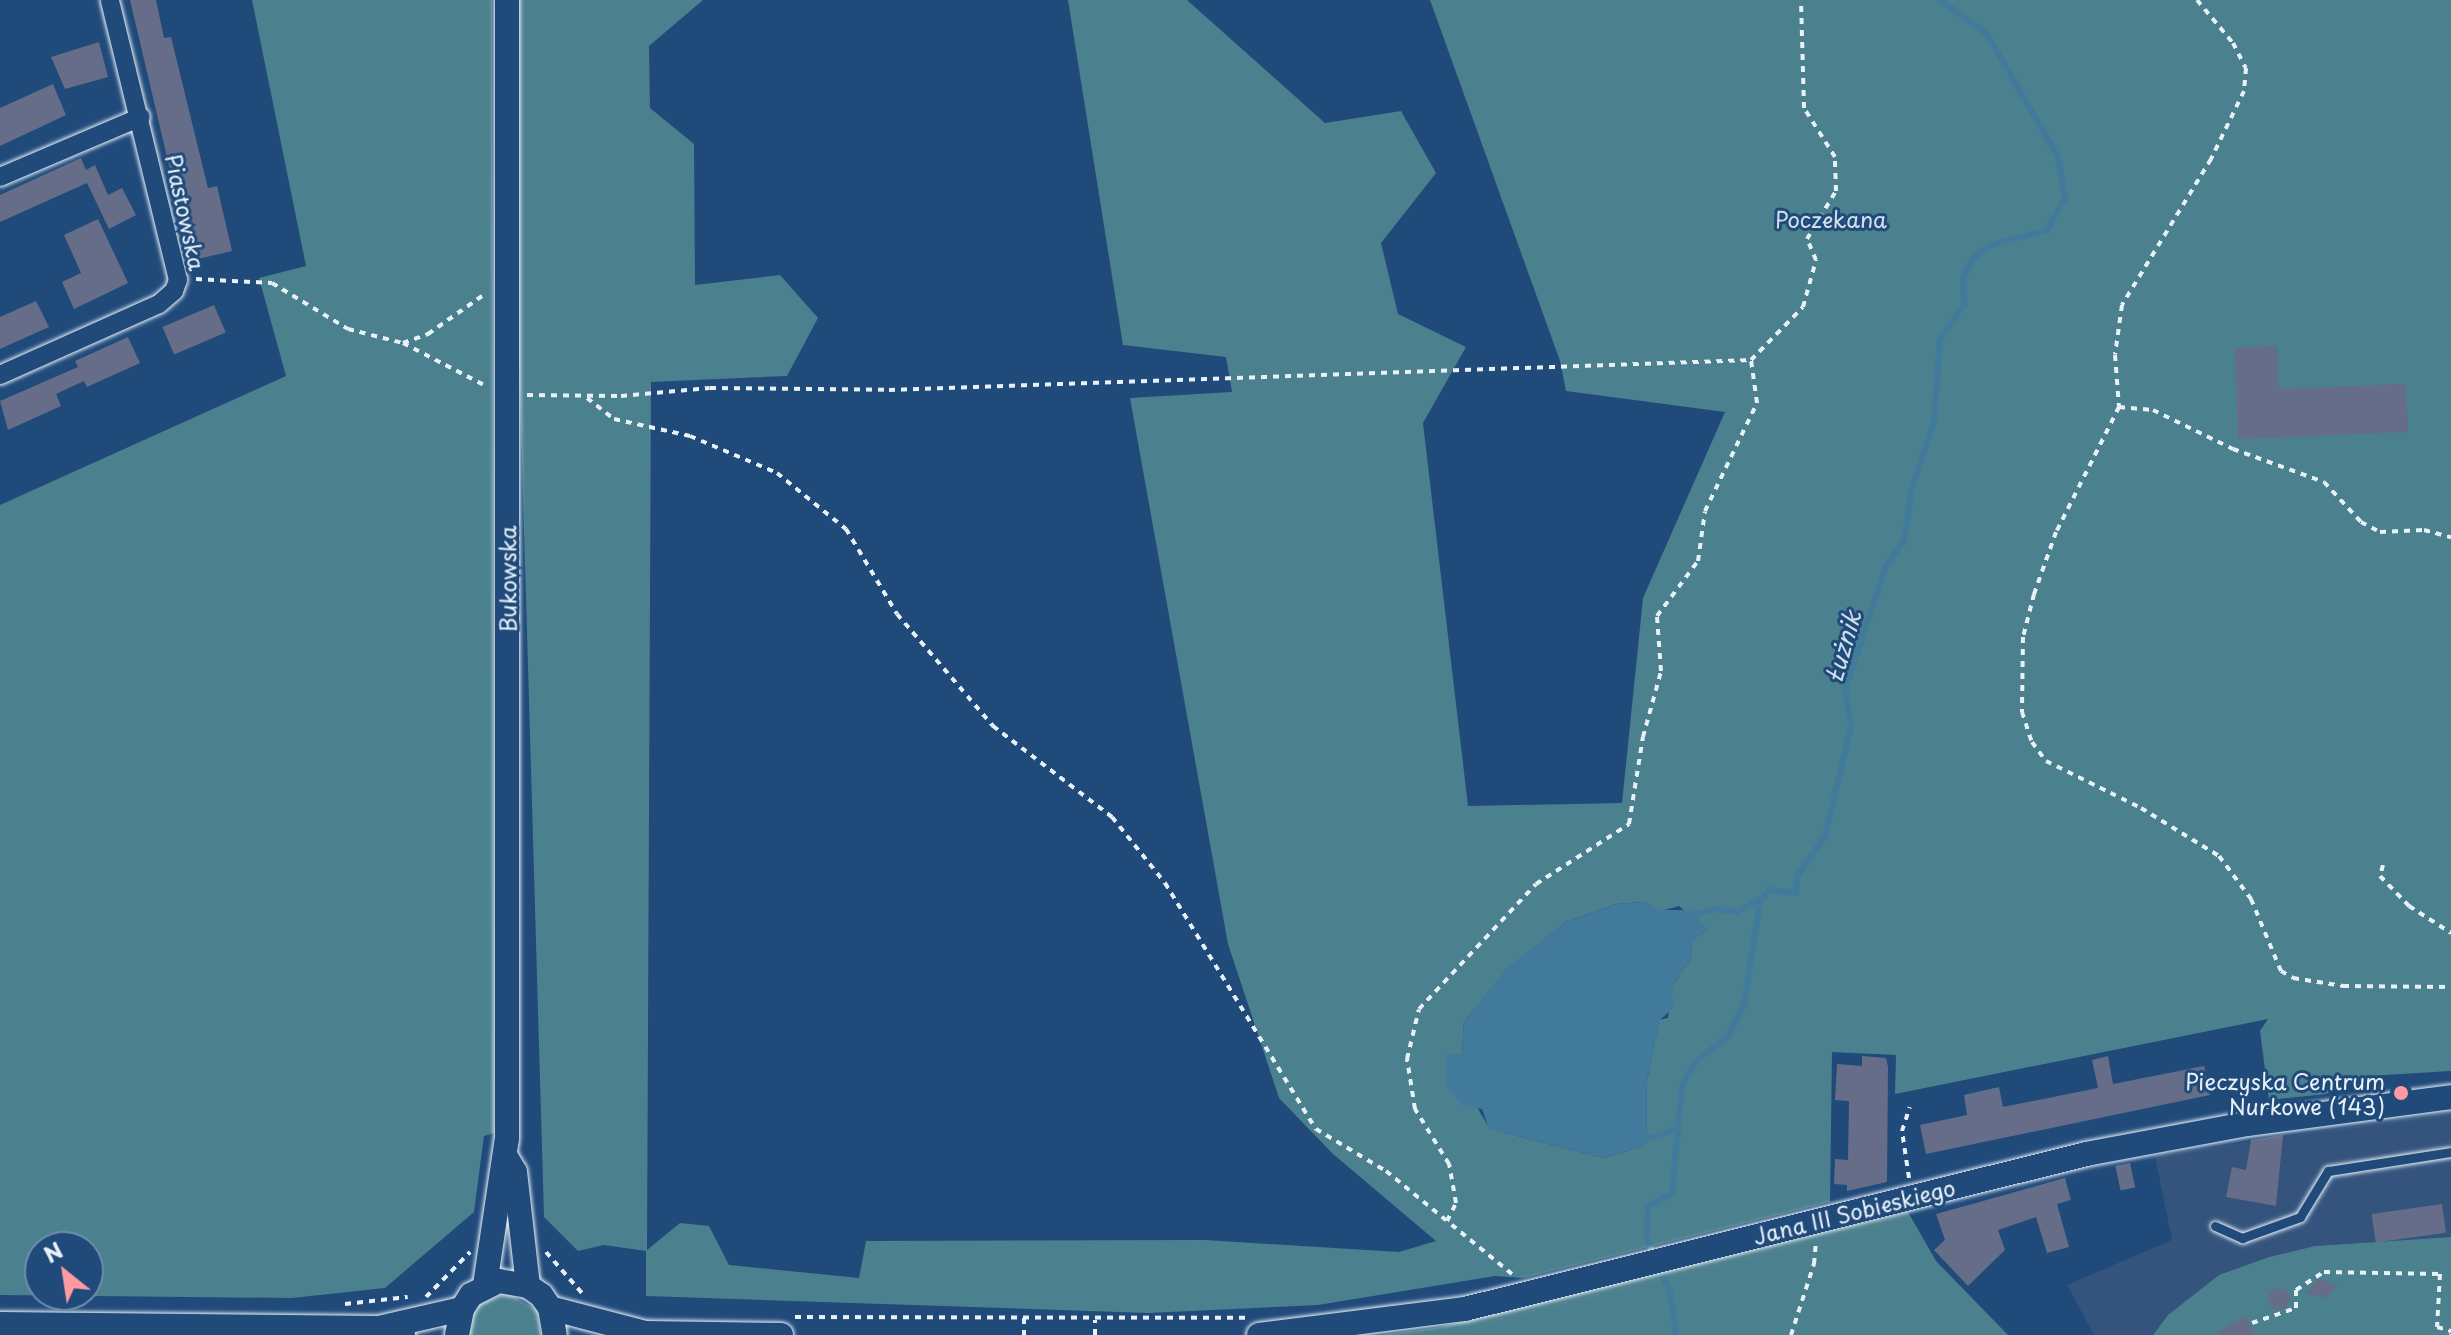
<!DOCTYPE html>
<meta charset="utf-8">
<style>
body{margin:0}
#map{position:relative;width:2451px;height:1335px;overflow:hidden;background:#1f4a7a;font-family:"Playpen Sans",sans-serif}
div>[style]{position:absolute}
.built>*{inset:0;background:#34547e}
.green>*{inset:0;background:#4b808e}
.water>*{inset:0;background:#427a9c}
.stream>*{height:6px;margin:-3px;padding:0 3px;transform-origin:3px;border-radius:3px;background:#427a9c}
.building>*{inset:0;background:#666d89;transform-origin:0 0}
.round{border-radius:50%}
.path>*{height:4px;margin-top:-2px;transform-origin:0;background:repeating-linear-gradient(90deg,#e8f1f8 0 6px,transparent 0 12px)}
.roads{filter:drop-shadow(0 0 2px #e8f1f8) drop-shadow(0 0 2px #e8f1f8)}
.lane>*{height:9px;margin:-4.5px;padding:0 4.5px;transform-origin:4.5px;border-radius:4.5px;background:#1f4a7a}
.street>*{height:18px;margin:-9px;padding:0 9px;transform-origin:9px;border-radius:9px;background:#1f4a7a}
.secondary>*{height:24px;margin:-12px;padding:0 12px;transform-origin:12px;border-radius:12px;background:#1f4a7a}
.dots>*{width:22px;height:22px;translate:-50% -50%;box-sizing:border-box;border:4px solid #1f4a7a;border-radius:50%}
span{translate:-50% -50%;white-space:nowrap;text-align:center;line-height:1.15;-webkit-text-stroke:6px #1f4a7a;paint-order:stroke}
.street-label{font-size:22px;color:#e8f1f8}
.park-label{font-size:22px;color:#d0e0e8}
.poi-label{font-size:22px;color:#e8f1f8}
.right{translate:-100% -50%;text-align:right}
.water-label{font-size:24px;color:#cfdfea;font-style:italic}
.north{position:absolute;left:24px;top:1231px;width:80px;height:80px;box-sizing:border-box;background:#1f4a7a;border:2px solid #6f8dac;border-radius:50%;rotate:330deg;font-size:22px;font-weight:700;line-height:32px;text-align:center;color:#e8f1f8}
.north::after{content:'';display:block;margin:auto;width:28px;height:36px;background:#ff9aa2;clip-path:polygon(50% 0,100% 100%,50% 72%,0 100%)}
</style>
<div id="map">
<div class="built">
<i style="clip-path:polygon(2451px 1112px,2451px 1237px,2315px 1246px,2269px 1257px,2219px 1275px,2168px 1315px,2153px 1335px,2094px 1335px,2067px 1285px,2172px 1240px,2155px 1156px)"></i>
</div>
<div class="green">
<i style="clip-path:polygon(evenodd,252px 0,492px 0,494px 1133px,484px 1136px,474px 1212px,385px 1288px,292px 1298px,0 1295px,0 505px,286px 376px,259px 278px,306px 266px,252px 0,40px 1247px,88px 1247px,88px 1295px,40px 1295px,40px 1247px)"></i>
<i style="clip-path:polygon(evenodd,516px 0,703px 0,649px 46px,650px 108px,694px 144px,695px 285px,780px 275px,818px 318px,787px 376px,651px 382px,647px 1250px,680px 1223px,709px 1226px,729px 1265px,859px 1278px,866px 1241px,1205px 1240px,1399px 1252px,1436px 1241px,1333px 1154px,1279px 1098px,1228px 944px,1130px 398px,1232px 392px,1226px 357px,1123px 345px,1068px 0,1187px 0,1325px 123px,1401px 111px,1436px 173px,1381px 243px,1398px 314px,1466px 347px,1423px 423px,1468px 806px,1622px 803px,1643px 598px,1725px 412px,1566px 391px,1560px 361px,1430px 0,2451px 0,2451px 1071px,2369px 1076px,2326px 1094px,2269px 1100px,2260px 1031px,2268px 1019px,1895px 1094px,1896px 1055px,1832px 1052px,1830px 1202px,1524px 1278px,1495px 1276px,1318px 1305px,1148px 1313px,646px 1296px,646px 1251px,604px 1245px,578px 1251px,544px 1217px,516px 254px,516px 0,1644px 902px,1661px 911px,1679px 906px,1707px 930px,1692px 940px,1691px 958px,1672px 986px,1668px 1018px,1659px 1020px,1647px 1081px,1646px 1145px,1604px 1158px,1490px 1129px,1446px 1055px,1462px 1054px,1464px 1022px,1509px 967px,1566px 922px,1616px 904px,1644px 902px)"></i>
<i style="clip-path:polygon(1908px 1212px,1936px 1261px,2008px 1335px,1382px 1335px,1440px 1327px)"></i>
<i style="clip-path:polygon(2451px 1237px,2451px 1335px,2153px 1335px,2168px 1315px,2219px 1275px,2269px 1257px,2315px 1246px)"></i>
<i style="clip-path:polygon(507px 1293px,537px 1310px,541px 1335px,469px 1335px,474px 1310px,483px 1301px)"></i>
</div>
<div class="water">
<i style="clip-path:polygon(1644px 902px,1661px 910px,1690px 910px,1708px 929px,1692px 941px,1691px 958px,1672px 986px,1673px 1008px,1659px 1021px,1647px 1081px,1646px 1145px,1604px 1158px,1489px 1129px,1482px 1109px,1463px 1106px,1447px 1085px,1446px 1054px,1462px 1054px,1464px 1022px,1509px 966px,1566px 922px,1616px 904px)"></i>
</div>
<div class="stream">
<i style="left:1695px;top:915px;width:22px;rotate:-16deg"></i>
<i style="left:1716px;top:909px;width:21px;rotate:8deg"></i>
<i style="left:1737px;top:912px;width:25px;rotate:-29deg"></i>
<i style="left:1648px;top:1138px;width:32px;rotate:-18deg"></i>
<i style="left:1654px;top:1255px;width:17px;rotate:-115deg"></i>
<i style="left:1647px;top:1240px;width:34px;rotate:-88deg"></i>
<i style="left:1648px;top:1206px;width:27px;rotate:-28deg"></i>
<i style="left:1672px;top:1193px;width:107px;rotate:-84.7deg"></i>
<i style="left:1682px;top:1086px;width:27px;rotate:-62deg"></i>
<i style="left:1695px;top:1062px;width:42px;rotate:-38.2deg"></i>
<i style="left:1728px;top:1036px;width:36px;rotate:-63deg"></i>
<i style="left:1744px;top:1004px;width:103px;rotate:-81.1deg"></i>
<i style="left:1760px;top:902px;width:15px;rotate:-53deg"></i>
<i style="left:1769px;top:890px;width:27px;rotate:6deg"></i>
<i style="left:1796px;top:893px;width:16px;rotate:-86deg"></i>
<i style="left:1797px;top:877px;width:50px;rotate:-55.7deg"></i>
<i style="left:1825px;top:836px;width:112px;rotate:-76.6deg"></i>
<i style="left:1851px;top:727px;width:37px;rotate:-99deg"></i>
<i style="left:1845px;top:690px;width:131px;rotate:-71.7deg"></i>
<i style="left:1886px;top:566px;width:32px;rotate:-55deg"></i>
<i style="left:1904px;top:540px;width:53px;rotate:-81.3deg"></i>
<i style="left:1912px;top:488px;width:70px;rotate:-71.6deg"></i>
<i style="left:1934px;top:422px;width:83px;rotate:-85.9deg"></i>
<i style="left:1940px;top:339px;width:42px;rotate:-54.8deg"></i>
<i style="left:1964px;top:305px;width:28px;rotate:-92deg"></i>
<i style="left:1963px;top:277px;width:23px;rotate:-61deg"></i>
<i style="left:1974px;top:257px;width:19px;rotate:-36deg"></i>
<i style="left:1989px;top:246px;width:60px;rotate:-15.4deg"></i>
<i style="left:2047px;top:230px;width:37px;rotate:-61deg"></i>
<i style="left:2065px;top:198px;width:42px;rotate:-99.7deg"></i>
<i style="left:2058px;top:157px;width:142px;rotate:-120deg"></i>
<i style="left:1987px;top:34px;width:58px;rotate:-144.1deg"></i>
<i style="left:1658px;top:1266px;width:29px;rotate:65deg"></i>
<i style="left:1670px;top:1292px;width:43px;rotate:82.1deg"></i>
</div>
<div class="building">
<i style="clip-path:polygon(130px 0,156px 0,164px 38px,171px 37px,208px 188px,217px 186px,232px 251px,198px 259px,194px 240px,187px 242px)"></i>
<i style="clip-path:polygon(99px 42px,108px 77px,65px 89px,51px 57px)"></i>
<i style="clip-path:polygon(53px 84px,66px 115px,0 146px,0 108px)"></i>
<i style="clip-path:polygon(81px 158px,86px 170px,95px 165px,108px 195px,122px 188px,136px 215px,109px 229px,87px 183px,0 222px,0 195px)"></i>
<i style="clip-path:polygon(98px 219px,128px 283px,74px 309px,62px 282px,81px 273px,64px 235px)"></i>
<i style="clip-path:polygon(36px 301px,49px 327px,0 349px,0 317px)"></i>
<i style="left:214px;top:305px;width:30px;height:56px;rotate:67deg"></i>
<i style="clip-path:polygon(128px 337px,140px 363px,87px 387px,84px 381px,56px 394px,61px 406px,8px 430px,0 401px,78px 367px,75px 361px)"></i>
<i style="clip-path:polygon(2277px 346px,2279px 389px,2406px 384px,2408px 432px,2238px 439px,2235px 348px)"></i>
<i style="clip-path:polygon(1862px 1056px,1886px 1058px,1888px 1067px,1887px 1182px,1847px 1191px,1847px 1185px,1834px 1184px,1835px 1159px,1848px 1160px,1849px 1101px,1835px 1100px,1837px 1064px,1862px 1066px)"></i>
<i style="clip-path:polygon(2108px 1056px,2113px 1084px,2204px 1066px,2210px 1095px,1926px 1154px,1920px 1125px,1967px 1115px,1964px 1095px,1999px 1087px,2003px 1107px,2098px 1088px,2092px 1060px)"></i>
<i style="clip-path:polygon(2283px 1135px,2276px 1206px,2226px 1197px,2232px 1167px,2246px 1170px,2251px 1140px)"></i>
<i style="left:2130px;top:1163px;width:25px;height:15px;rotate:78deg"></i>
<i style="clip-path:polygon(2065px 1178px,2071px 1200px,2057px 1204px,2069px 1247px,2047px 1253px,2036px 1217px,1998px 1230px,2005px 1250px,1968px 1286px,1934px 1250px,1945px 1240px,1936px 1214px)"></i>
<i style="left:2442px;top:1204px;width:29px;height:71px;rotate:82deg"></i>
<i style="clip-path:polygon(2318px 1279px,2337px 1285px,2327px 1298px,2305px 1293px)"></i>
<i class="round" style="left:2268px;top:1288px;width:22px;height:22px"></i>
<i style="clip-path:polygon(2246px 1316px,2256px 1335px,2212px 1335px)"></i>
</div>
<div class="path">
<i style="left:2197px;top:0;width:56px;rotate:50.1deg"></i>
<i style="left:2233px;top:43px;width:28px;rotate:63deg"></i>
<i style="left:2246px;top:68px;width:23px;rotate:95deg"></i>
<i style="left:2244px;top:91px;width:76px;rotate:115.9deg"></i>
<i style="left:2211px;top:159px;width:171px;rotate:121.4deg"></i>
<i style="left:2122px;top:305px;width:50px;rotate:98deg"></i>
<i style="left:2115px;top:355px;width:52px;rotate:85.6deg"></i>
<i style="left:2119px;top:407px;width:140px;rotate:116.7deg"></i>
<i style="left:2056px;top:532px;width:66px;rotate:109.5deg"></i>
<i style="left:2034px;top:594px;width:44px;rotate:104.3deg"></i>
<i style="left:2023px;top:637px;width:75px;rotate:90.8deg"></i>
<i style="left:2022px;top:712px;width:32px;rotate:72deg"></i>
<i style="left:2032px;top:742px;width:24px;rotate:54deg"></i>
<i style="left:2046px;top:761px;width:106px;rotate:26.3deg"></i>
<i style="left:2141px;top:808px;width:92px;rotate:31.6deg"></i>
<i style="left:2219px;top:856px;width:54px;rotate:53.3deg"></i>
<i style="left:2251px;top:899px;width:78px;rotate:67.4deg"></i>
<i style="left:2281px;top:971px;width:14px;rotate:30deg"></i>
<i style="left:2293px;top:978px;width:51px;rotate:9.1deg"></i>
<i style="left:2343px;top:986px;width:108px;rotate:0.5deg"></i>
<i style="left:196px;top:279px;width:76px;rotate:3deg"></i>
<i style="left:272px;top:283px;width:89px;rotate:31.2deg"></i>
<i style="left:348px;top:329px;width:57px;rotate:14.3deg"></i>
<i style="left:403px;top:343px;width:27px;rotate:-20deg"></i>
<i style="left:428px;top:334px;width:70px;rotate:-35.1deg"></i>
<i style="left:403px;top:343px;width:91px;rotate:27.4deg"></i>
<i style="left:527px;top:395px;width:94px;rotate:0.6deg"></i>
<i style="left:621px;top:396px;width:89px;rotate:-5.1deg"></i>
<i style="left:710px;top:388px;width:179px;rotate:0.6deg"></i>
<i style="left:889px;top:390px;width:863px;rotate:-1.99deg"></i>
<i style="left:587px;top:398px;width:34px;rotate:38deg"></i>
<i style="left:614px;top:419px;width:78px;rotate:12.6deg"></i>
<i style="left:690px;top:436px;width:95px;rotate:23deg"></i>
<i style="left:777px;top:473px;width:89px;rotate:39.1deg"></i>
<i style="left:846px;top:529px;width:99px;rotate:59deg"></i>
<i style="left:897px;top:614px;width:148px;rotate:49.4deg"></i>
<i style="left:993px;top:726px;width:150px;rotate:37.4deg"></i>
<i style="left:1112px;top:817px;width:85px;rotate:51.2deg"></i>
<i style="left:1165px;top:883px;width:289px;rotate:58.5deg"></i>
<i style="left:1316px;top:1129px;width:82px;rotate:31deg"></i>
<i style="left:1386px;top:1171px;width:79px;rotate:39.3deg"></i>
<i style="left:2119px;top:407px;width:34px;rotate:5deg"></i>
<i style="left:2153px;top:410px;width:89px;rotate:26deg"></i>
<i style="left:2233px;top:449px;width:97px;rotate:19.9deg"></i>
<i style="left:2324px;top:482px;width:54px;rotate:47.2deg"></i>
<i style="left:2361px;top:522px;width:21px;rotate:28deg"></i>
<i style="left:2380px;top:532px;width:44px;rotate:-2.6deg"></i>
<i style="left:2424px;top:530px;width:28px;rotate:15deg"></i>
<i style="left:2383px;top:865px;width:11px;rotate:105deg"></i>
<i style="left:2380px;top:876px;width:42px;rotate:46deg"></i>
<i style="left:2409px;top:906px;width:50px;rotate:32.7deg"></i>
<i style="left:1909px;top:1178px;width:48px;rotate:-98.5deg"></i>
<i style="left:1902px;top:1131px;width:25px;rotate:-72deg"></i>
<i style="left:546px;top:1252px;width:55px;rotate:48.7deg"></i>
<i style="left:1512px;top:1274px;width:84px;rotate:-140.8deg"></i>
<i style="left:1447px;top:1221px;width:20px;rotate:-63deg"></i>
<i style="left:1456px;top:1203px;width:40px;rotate:-100deg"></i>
<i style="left:1449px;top:1164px;width:65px;rotate:-121.7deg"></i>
<i style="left:1415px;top:1109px;width:51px;rotate:-99.1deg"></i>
<i style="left:1407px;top:1059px;width:51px;rotate:-76.5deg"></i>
<i style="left:1419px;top:1009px;width:171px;rotate:-46.9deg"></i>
<i style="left:1536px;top:884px;width:111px;rotate:-32.8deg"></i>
<i style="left:1629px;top:824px;width:88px;rotate:-80.9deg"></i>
<i style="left:1643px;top:737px;width:68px;rotate:-74.7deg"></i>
<i style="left:1661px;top:671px;width:55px;rotate:-94.2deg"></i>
<i style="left:1657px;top:616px;width:69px;rotate:-53.3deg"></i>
<i style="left:1698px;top:561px;width:50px;rotate:-82deg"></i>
<i style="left:1705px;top:511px;width:120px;rotate:-64.3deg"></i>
<i style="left:1757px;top:403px;width:43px;rotate:-97.9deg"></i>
<i style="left:1751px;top:360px;width:74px;rotate:-45.5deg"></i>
<i style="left:1803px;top:307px;width:49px;rotate:-74.5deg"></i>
<i style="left:1816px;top:260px;width:23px;rotate:-113deg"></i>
<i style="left:1807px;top:239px;width:56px;rotate:-58.9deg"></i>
<i style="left:1836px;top:191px;width:34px;rotate:-92deg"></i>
<i style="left:1835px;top:157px;width:58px;rotate:-122.3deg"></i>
<i style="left:1804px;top:108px;width:108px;rotate:-91.6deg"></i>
<i style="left:426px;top:1297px;width:63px;rotate:-45.6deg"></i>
<i style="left:345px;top:1304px;width:63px;rotate:-6.3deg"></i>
<i style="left:795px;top:1317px;width:451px;rotate:0.1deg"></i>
<i style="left:1024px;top:1318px;width:17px;rotate:90deg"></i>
<i style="left:2252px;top:1323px;width:46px;rotate:-18.8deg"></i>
<i style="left:2296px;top:1308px;width:18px;rotate:-90deg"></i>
<i style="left:2296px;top:1290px;width:33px;rotate:-33deg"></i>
<i style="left:2324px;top:1272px;width:116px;rotate:1deg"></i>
<i style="left:2440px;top:1274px;width:53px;rotate:93.2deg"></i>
<i style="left:2437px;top:1327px;width:15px;rotate:16deg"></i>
<i style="left:1095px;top:1335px;width:15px;rotate:-90deg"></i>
<i style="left:1791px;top:1335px;width:75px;rotate:-72.1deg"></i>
<i style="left:1814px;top:1264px;width:23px;rotate:-85deg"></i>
<i style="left:2450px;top:1335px;width:1px;rotate:-45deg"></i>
</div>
<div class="roads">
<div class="lane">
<i style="left:2215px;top:1226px;width:30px;rotate:24deg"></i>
<i style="left:2242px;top:1238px;width:62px;rotate:-19.9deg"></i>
<i style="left:2300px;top:1217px;width:54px;rotate:-58.7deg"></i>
<i style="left:2328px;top:1171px;width:124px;rotate:-8.8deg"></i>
</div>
<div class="street">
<i style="left:0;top:177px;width:153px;rotate:-23.1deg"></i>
<i style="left:0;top:375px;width:174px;rotate:-24.1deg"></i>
<i style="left:159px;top:304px;width:20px;rotate:-41deg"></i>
<i style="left:174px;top:291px;width:12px;rotate:-70deg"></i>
<i style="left:178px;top:280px;width:288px;rotate:-103.7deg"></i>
</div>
<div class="secondary">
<i style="left:506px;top:1157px;width:17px;rotate:59deg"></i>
<i style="left:515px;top:1172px;width:115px;rotate:83.5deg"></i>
<i style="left:485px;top:1285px;width:149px;rotate:-81.5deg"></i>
<i style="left:507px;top:1138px;width:1138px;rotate:-90deg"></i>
<i style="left:550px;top:1308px;width:98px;rotate:14.7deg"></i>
<i style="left:645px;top:1333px;width:136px;rotate:0.8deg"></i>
<i style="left:0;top:1324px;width:379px;rotate:0.6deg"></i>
<i style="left:379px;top:1328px;width:25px;rotate:16deg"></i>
<i style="left:379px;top:1328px;width:85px;rotate:-12.9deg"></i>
<i style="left:457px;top:1335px;width:26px;rotate:-79deg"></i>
<i style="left:462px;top:1309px;width:17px;rotate:-57deg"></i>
<i style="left:471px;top:1295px;width:31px;rotate:-27deg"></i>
<i style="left:499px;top:1281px;width:29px;rotate:10deg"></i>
<i style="left:528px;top:1286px;width:16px;rotate:35deg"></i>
<i style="left:541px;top:1295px;width:16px;rotate:55deg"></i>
<i style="left:550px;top:1308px;width:27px;rotate:80deg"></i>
<i style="left:1259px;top:1335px;width:208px;rotate:-7.2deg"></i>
<i style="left:1465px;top:1309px;width:640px;rotate:-14.01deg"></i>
<i style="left:2086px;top:1154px;width:164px;rotate:-10.6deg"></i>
<i style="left:2247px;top:1124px;width:206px;rotate:-7.5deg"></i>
</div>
</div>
<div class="dots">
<i style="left:2401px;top:1093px;background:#ff9aa2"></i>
</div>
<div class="street-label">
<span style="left:186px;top:212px;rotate:78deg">Piastowska</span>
<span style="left:507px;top:579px;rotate:-90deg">Bukowska</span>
<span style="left:1854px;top:1211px;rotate:-14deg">Jana III Sobieskiego</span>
</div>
<div class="park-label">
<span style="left:1831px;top:219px">Poczekana</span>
</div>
<div class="poi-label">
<span class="right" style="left:2385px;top:1093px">Pieczyska Centrum<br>Nurkowe (143)</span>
</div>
<div class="water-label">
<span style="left:1843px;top:646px;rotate:-74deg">Łużnik</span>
</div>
<div class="north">N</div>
</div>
